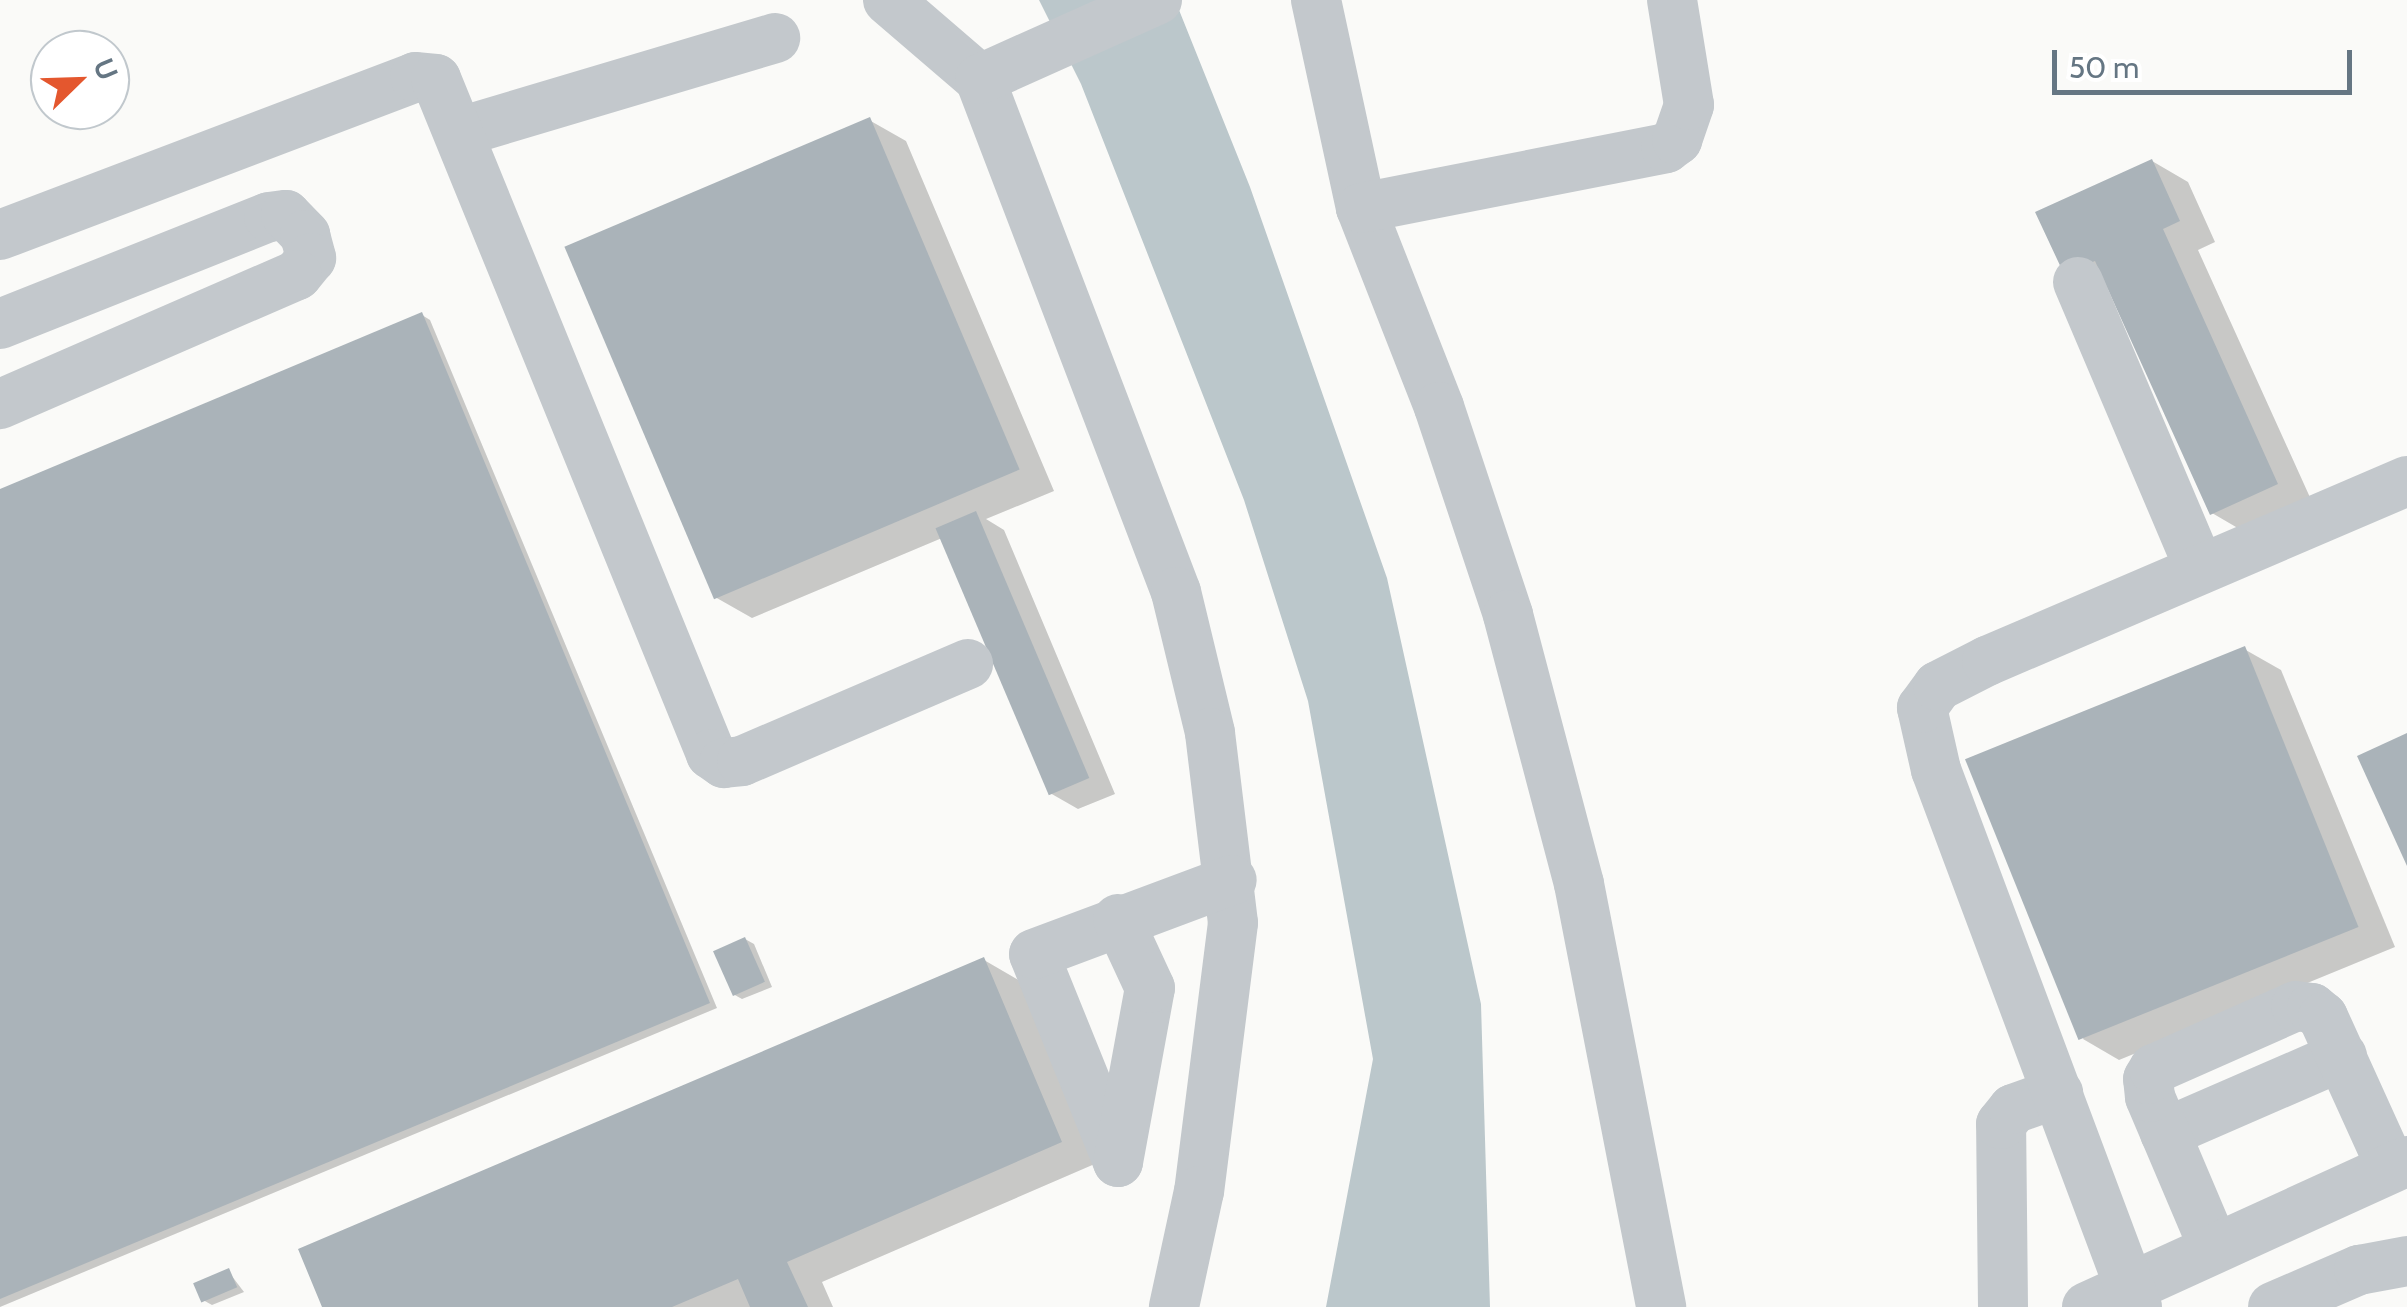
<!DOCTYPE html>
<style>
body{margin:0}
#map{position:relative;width:2407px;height:1307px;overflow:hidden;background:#fafaf8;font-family:Cabin,sans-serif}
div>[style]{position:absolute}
.water>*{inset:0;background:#bbc7cb}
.shadow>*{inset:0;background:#0003}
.building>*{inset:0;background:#aab3b9;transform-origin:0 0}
.minor>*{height:50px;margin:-25px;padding:0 25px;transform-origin:25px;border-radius:25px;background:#c3c8cc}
span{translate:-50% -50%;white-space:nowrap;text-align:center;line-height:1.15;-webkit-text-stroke:10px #fff;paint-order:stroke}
.north{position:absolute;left:30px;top:30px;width:100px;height:100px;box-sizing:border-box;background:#fff;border:2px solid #c1c8cd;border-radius:50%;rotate:67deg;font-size:28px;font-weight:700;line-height:40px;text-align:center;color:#657683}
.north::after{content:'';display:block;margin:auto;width:35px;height:45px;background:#e4572e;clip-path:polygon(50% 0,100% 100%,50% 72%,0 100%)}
.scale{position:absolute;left:2052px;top:50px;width:300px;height:45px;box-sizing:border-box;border:5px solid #657683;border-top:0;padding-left:12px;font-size:30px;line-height:35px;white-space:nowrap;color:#657683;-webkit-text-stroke:8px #fff;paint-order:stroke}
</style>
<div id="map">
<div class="water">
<i style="clip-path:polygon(1039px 0,1175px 0,1250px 187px,1387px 578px,1481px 1004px,1490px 1307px,1326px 1307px,1373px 1059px,1308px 701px,1244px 500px,1081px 84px)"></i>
</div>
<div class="shadow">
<i style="clip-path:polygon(869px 120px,906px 141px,1054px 491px,986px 519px,1004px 530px,1115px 794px,1078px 809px,1050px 793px,942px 538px,752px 618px,715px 597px)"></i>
<i style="clip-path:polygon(2152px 161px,2188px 182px,2215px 242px,2198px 250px,2313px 504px,2248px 534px,2212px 513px,2111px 290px,2066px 273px)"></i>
<i style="clip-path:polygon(422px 315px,430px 320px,717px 1008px,0 1307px,0 491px)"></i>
<i style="clip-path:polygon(2244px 649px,2281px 670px,2395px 947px,2119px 1060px,2083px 1039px)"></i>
<i style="clip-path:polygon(745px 939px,754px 944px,772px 987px,742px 999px,733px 994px)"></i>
<i style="clip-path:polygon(984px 960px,1020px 981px,1097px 1163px,822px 1282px,833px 1307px,325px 1307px)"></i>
<i style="clip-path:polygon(228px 1271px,244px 1292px,212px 1305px,203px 1300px)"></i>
</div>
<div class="building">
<i style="left:870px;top:117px;width:383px;height:332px;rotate:67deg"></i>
<i style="clip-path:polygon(2152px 159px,2180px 221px,2163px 229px,2278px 484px,2210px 515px,2095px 261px,2064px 274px,2035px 212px)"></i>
<i style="clip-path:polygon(422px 312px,710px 1003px,0 1299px,0 489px)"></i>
<i style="left:976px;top:511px;width:290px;height:44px;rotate:67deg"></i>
<i style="left:2245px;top:646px;width:303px;height:302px;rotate:68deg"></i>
<i style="clip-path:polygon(2407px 733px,2407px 866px,2357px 756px)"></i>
<i style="left:745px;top:937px;width:49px;height:35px;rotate:66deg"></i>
<i style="clip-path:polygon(984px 957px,1062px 1142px,787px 1262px,808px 1307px,750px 1307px,738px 1279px,672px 1307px,322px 1307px,298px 1249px)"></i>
<i style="left:229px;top:1268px;width:21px;height:39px;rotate:67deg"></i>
</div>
<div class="minor">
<i style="left:888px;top:0;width:121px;rotate:40.7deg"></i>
<i style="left:980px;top:79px;width:549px;rotate:69.09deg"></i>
<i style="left:1176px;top:592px;width:145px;rotate:76.4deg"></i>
<i style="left:1210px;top:733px;width:191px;rotate:83.1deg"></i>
<i style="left:1233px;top:923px;width:270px;rotate:97.2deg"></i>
<i style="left:1199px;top:1191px;width:119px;rotate:102.2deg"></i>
<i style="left:1316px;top:0;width:213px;rotate:77.8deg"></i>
<i style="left:1361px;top:208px;width:214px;rotate:68.6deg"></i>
<i style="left:1439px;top:407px;width:219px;rotate:71.6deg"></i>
<i style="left:1508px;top:615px;width:278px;rotate:75.2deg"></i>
<i style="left:1579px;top:884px;width:431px;rotate:79deg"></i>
<i style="left:980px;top:79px;width:194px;rotate:-24.1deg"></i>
<i style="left:460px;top:132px;width:329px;rotate:-16.6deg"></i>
<i style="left:1361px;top:208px;width:311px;rotate:-11.1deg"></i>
<i style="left:1666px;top:148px;width:14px;rotate:-36deg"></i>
<i style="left:1677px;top:140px;width:37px;rotate:-71deg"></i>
<i style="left:1689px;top:105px;width:106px;rotate:-99.2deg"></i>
<i style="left:0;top:235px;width:444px;rotate:-20.8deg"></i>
<i style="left:415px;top:77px;width:21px;rotate:5deg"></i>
<i style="left:436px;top:79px;width:729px;rotate:67.83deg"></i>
<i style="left:711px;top:754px;width:16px;rotate:35deg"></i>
<i style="left:724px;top:763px;width:18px;rotate:-6deg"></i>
<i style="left:742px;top:761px;width:246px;rotate:-23.2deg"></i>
<i style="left:2078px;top:282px;width:312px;rotate:67deg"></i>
<i style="left:0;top:324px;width:289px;rotate:-21.7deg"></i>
<i style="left:269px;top:217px;width:17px;rotate:-7deg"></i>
<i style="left:286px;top:215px;width:28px;rotate:46deg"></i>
<i style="left:305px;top:235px;width:24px;rotate:75deg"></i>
<i style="left:311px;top:258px;width:22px;rotate:129deg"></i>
<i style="left:297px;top:275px;width:324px;rotate:156.5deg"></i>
<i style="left:2165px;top:1133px;width:193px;rotate:-23.5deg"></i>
<i style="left:1118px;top:1162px;width:224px;rotate:-112deg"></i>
<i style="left:1034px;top:954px;width:211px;rotate:-20.5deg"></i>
<i style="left:1118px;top:1162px;width:177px;rotate:-79.6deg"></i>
<i style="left:1150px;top:988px;width:76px;rotate:-114.9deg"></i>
<i style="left:2214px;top:1248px;width:164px;rotate:-113deg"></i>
<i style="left:2150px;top:1097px;width:18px;rotate:-96deg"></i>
<i style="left:2148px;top:1079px;width:12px;rotate:-59deg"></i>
<i style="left:2154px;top:1069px;width:155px;rotate:-23.9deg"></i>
<i style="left:2296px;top:1006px;width:16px;rotate:7deg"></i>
<i style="left:2312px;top:1008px;width:14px;rotate:39deg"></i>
<i style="left:2323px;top:1017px;width:165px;rotate:65.6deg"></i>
<i style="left:2003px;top:1307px;width:183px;rotate:-90.6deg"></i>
<i style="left:2001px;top:1124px;width:19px;rotate:-51deg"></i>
<i style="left:2013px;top:1109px;width:48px;rotate:-19.6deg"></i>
<i style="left:2087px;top:1307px;width:352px;rotate:-24.5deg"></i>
<i style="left:2137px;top:1307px;width:573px;rotate:-110.52deg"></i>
<i style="left:1936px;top:770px;width:64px;rotate:-102.7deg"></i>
<i style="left:1922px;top:708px;width:27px;rotate:-54deg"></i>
<i style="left:1938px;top:686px;width:55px;rotate:-27deg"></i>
<i style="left:1987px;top:661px;width:457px;rotate:-23.2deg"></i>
<i style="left:2273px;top:1307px;width:94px;rotate:-23.3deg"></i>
<i style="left:2359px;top:1270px;width:49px;rotate:-10.6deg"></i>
</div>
<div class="north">U</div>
<div class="scale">50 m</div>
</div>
